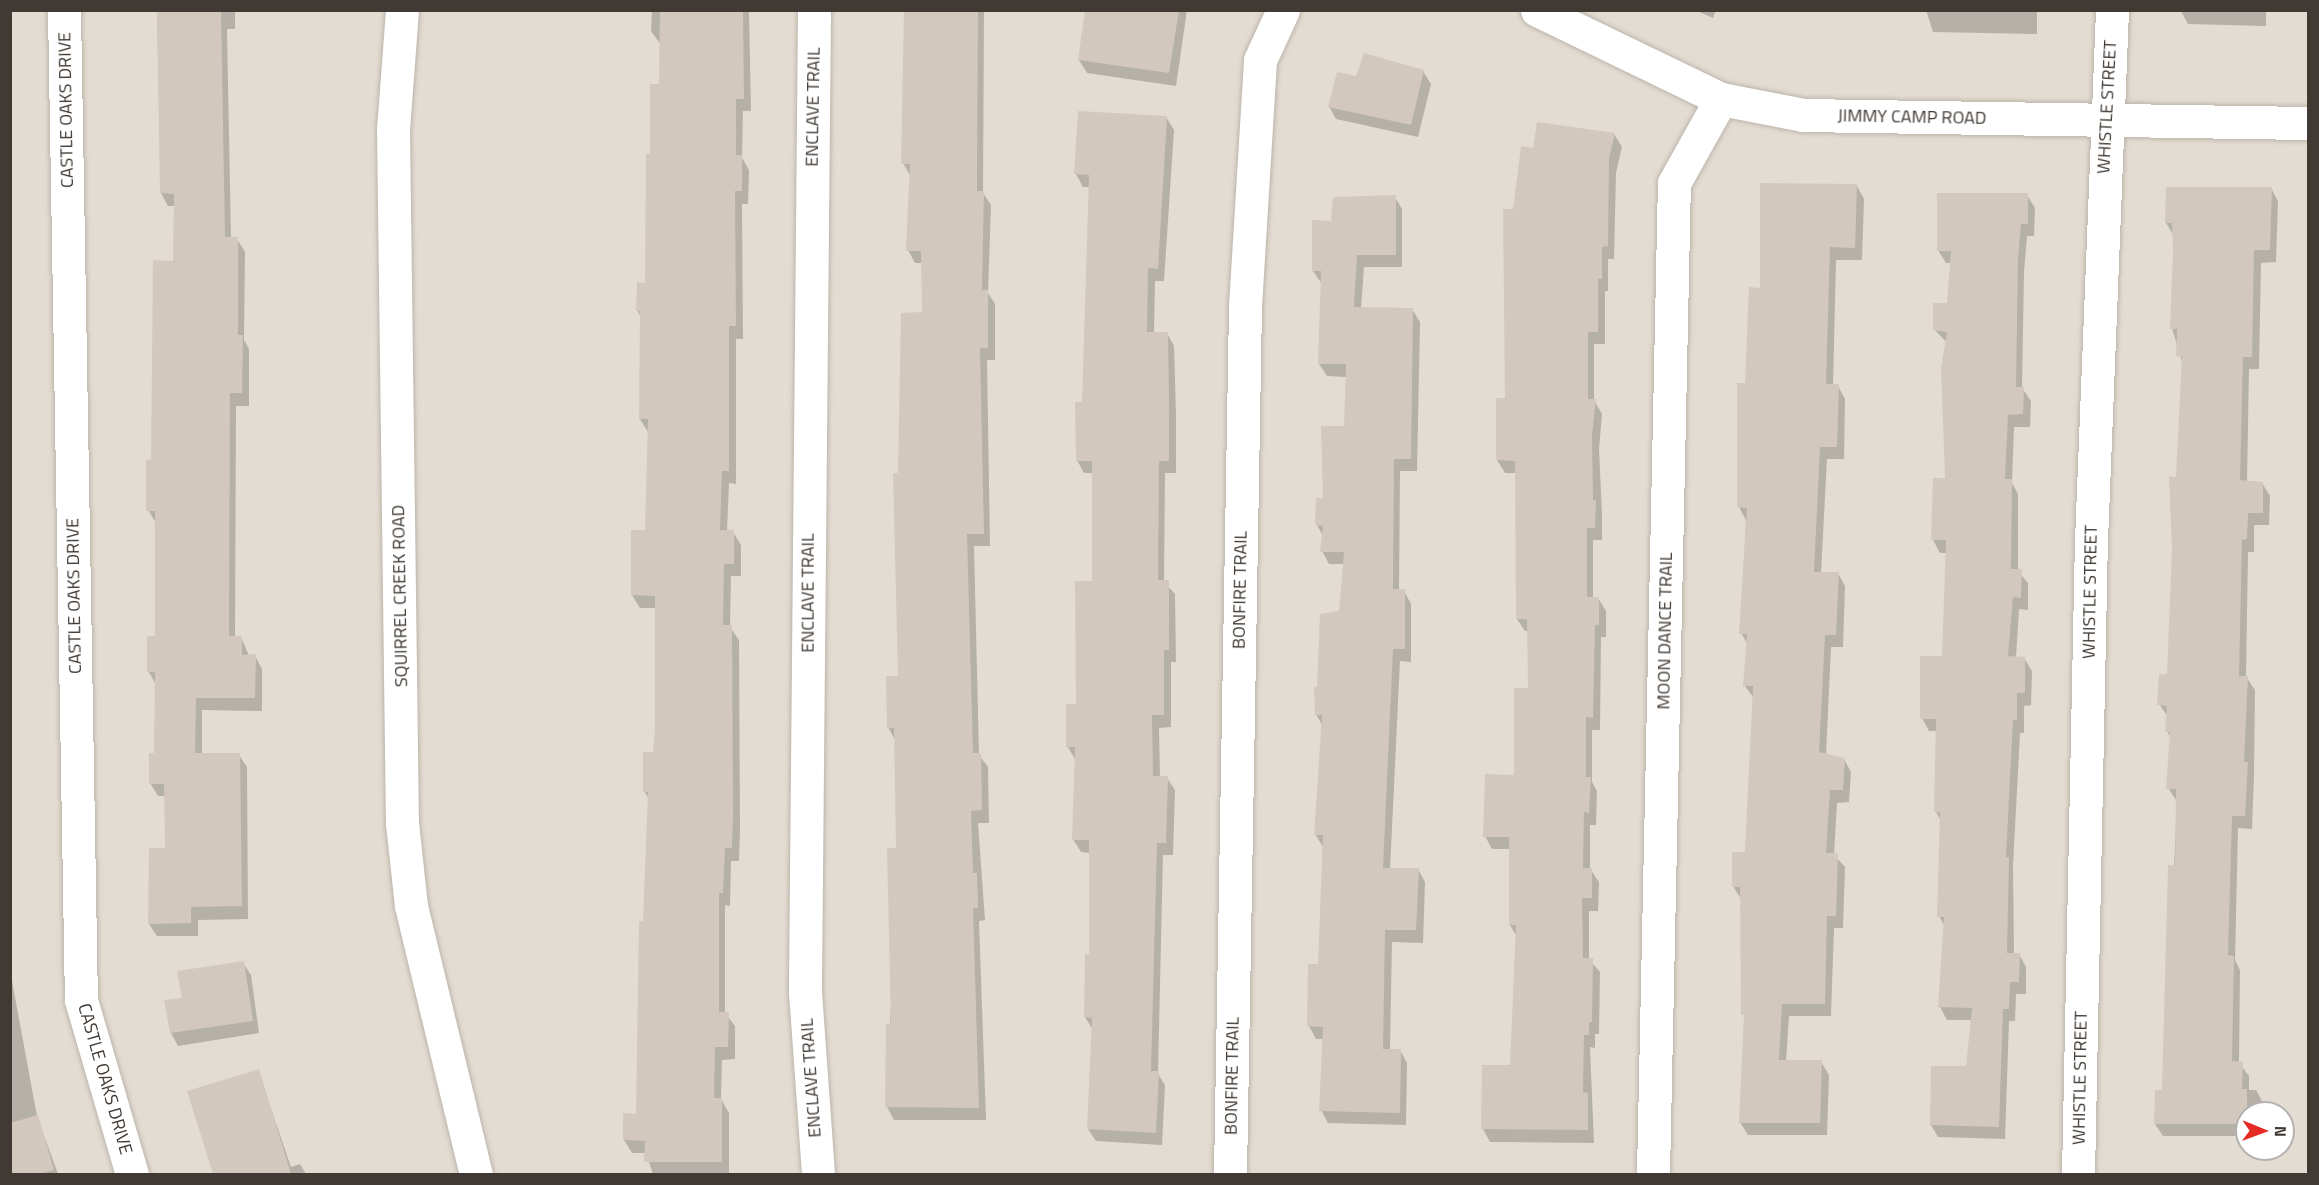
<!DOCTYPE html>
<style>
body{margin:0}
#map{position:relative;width:2319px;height:1185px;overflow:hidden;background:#f0eae3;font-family:"Titillium Web",sans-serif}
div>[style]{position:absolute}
.residential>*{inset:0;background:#e3dcd2}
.shadow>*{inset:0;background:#0003;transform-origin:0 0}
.building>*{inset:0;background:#d3c8bd}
.roads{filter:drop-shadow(0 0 2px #bdb4aa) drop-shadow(0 0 2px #bdb4aa)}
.minor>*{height:33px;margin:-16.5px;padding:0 16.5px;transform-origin:16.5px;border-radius:16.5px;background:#fff}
span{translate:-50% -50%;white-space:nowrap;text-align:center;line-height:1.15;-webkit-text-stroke:5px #fff;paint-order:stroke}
.street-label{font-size:18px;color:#413a34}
.frame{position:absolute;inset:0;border:12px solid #413a34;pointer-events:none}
.north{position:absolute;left:2235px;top:1101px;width:60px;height:60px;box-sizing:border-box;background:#fff;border:2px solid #b3b0ae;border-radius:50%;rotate:91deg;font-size:16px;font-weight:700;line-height:24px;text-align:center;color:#413a34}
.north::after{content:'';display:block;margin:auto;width:21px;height:27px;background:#e62b24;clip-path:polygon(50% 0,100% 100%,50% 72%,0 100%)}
</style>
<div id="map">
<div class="residential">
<i style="clip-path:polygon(evenodd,10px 11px,2308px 11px,2308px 1174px,11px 1174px,10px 11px,2247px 1113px,2283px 1113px,2283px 1149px,2247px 1149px,2247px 1113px)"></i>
</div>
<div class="shadow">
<i style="clip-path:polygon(157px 10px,235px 10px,235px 29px,227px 29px,231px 239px,237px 239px,245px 252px,244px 340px,249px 349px,249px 406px,236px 406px,235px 637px,241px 637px,249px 656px,255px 656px,262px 669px,262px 711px,202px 710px,202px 755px,239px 755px,247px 767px,248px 919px,198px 920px,198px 936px,157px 936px,149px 924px,166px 850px,166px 796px,158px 796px,150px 783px,156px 754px,156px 685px,149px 672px,157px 637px,156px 523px,148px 510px,174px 262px,175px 206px,168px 206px,161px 193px)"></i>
<i style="clip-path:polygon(652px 10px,759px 10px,749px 12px,751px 111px,743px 111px,742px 158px,749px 170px,748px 204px,742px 204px,743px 339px,736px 339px,736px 484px,729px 483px,727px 532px,733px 532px,741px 545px,741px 576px,731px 576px,730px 627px,739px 640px,740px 829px,739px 861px,731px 861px,730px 906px,725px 905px,725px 1013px,735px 1026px,735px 1059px,722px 1060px,721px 1099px,729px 1113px,729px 1174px,653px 1174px,646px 1153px,632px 1153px,624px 1140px,637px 1115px,649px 799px,645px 792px,655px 753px,656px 608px,640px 608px,632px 595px,633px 531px,647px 531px,648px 432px,640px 419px,641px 317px,637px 310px,646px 284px,652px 86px,660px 86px,661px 45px,651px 31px)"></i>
<i style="clip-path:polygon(905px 10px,984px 10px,983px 193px,991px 205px,988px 293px,995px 304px,995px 360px,987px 360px,990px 546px,974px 546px,979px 755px,988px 767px,989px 823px,978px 823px,985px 920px,979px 921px,986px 1120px,894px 1120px,887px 1107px,897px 849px,895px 740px,888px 727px,899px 677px,900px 474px,924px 314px,923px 263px,915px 263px,908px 250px,911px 177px,903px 163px)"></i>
<i style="clip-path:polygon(1087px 10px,1187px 10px,1176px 86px,1087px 73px,1079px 60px)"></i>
<i style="clip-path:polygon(1695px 10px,1716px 10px,1713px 18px)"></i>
<i style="clip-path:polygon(1926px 10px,2037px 10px,2037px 34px,1933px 32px)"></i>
<i style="clip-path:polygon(2266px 10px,2266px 26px,2188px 24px,2181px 11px)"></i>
<i style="clip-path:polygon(1423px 71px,1431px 84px,1418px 137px,1336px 119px,1329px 106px,1357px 78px)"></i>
<i style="clip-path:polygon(1166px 117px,1174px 130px,1164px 281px,1155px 281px,1154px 333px,1167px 333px,1174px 346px,1176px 415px,1176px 473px,1165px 473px,1164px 582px,1175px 594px,1176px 662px,1171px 662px,1171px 727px,1159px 728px,1160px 777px,1167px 778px,1175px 790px,1173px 855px,1163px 855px,1158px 1074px,1165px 1085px,1162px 1145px,1096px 1141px,1088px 1129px,1093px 1030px,1085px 1017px,1091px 955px,1090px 853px,1081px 852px,1073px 839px,1076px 761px,1068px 747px,1078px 706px,1094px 582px,1093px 473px,1084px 473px,1077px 460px,1083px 403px,1090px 187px,1083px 187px,1076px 174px)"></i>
<i style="clip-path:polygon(1614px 134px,1622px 147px,1616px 173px,1614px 259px,1608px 259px,1608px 291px,1605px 291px,1605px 344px,1594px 344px,1594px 400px,1602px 414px,1599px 449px,1602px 514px,1602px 540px,1593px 540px,1593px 598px,1598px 598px,1606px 611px,1606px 637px,1601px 637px,1600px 730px,1592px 730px,1592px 782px,1597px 791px,1596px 825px,1590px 825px,1590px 869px,1599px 882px,1598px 911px,1589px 911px,1589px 959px,1600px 972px,1599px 1034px,1595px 1034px,1595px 1048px,1590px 1047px,1594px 1143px,1490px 1142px,1483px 1129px,1512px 1067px,1517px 937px,1510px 925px,1511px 849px,1492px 849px,1485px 836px,1516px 777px,1529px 690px,1529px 631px,1525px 631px,1517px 619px,1517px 473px,1505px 473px,1497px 460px,1498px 400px,1507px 400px,1514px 211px,1535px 150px)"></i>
<i style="clip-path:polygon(1857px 186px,1864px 199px,1862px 260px,1836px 260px,1833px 386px,1838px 386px,1845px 399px,1844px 459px,1827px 459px,1821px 573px,1838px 573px,1845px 586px,1843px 647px,1831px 647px,1826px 755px,1844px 759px,1851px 772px,1849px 802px,1837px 803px,1834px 855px,1845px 867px,1843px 928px,1834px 928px,1831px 1016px,1789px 1016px,1786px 1062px,1821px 1062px,1829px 1075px,1827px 1135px,1748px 1135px,1740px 1122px,1746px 1020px,1741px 899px,1733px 886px,1746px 854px,1754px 698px,1744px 685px,1748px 645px,1741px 633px,1746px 520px,1739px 507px,1747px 385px,1761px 289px)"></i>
<i style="clip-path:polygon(2271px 188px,2278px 201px,2276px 262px,2261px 263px,2259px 369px,2249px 369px,2247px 482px,2262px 483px,2270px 496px,2269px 525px,2254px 525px,2254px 552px,2248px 552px,2246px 677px,2255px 690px,2254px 776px,2252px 829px,2238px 828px,2235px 960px,2240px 970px,2239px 1063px,2249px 1076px,2249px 1090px,2256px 1090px,2263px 1103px,2263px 1113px,2247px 1113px,2247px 1136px,2163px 1136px,2155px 1124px,2164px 1092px,2177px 801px,2168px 788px,2171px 738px,2167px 731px,2168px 717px,2159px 704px,2169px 676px,2183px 365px,2172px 328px,2174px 236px,2166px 223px)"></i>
<i style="clip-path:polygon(2027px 195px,2035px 208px,2034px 236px,2027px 236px,2024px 272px,2022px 388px,2031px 401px,2030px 427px,2014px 427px,2012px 483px,2018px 494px,2018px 571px,2028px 583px,2028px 610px,2019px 609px,2016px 658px,2024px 658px,2032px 671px,2031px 705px,2024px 706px,2024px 733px,2020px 733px,2013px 866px,2014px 954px,2019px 954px,2026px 967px,2026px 994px,2016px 994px,2015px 1021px,2009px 1021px,2005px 1139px,1938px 1137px,1931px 1125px,1967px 1068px,1972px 1020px,1947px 1020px,1940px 1007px,1945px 927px,1939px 916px,1941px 821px,1936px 812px,1937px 731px,1929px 731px,1922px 718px,1943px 657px,1947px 553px,1940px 553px,1933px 540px,1947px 479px,1947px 343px,1935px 330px,1948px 304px,1951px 263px,1946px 263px,1938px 250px)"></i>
<i style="clip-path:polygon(1395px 197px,1402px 209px,1402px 267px,1364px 267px,1361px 309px,1412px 309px,1420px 322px,1417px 471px,1400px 471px,1399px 591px,1404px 591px,1411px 604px,1411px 662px,1400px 661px,1390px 870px,1418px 869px,1425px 882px,1423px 943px,1392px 942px,1390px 1050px,1400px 1050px,1407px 1063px,1406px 1125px,1328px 1123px,1321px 1110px,1324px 1039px,1316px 1039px,1309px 1026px,1319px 966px,1323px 847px,1315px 834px,1322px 725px,1316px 714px,1319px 689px,1340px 612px,1345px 564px,1329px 564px,1322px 551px,1323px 536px,1317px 525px,1345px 428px,1347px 377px,1327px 376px,1319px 364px,1322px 284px,1313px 271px,1332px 222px)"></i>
<i style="left:10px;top:894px;width:4px;height:36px;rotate:56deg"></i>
<i style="clip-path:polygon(243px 963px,251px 975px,259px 1033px,178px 1046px,171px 1033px,183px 999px)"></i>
<i style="clip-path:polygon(10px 970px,37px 1116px,58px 1174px,10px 1174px)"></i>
<i style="clip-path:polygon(258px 1071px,291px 1167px,300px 1164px,306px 1174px,237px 1174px,230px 1150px)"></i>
</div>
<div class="building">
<i style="clip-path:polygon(157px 10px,221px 10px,225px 237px,238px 237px,238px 335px,243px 335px,242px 393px,230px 393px,229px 636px,242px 636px,242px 655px,256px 654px,255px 698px,196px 698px,195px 753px,240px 753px,242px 906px,191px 907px,191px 923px,148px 924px,149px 848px,165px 848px,164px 784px,149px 784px,149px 753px,154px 753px,155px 672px,147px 672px,147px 636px,155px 636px,155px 511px,146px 511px,146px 460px,151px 460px,153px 260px,173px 261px,174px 194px,160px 193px)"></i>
<i style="clip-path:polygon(660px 10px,743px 10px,744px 99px,736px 99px,736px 155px,742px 155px,742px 191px,735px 191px,736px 326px,729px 326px,729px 471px,722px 471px,720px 530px,734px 530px,734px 564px,724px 564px,723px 625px,732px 625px,733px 815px,732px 848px,725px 848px,723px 893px,719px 893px,719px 1012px,729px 1012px,728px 1047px,715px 1047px,714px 1098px,722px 1098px,722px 1162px,644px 1162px,645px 1141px,623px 1140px,623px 1113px,636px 1114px,639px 921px,643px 921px,648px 792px,643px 792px,643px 752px,653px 752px,655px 729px,655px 596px,631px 595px,631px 530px,645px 530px,648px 419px,639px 419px,640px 311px,636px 311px,637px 282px,645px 283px,646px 154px,650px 154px,650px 84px,659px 84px)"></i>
<i style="clip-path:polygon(904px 10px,978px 10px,977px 191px,984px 191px,982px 290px,988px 290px,988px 348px,980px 348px,984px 534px,967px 534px,973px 753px,981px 753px,982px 810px,971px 811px,973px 873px,977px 873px,978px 908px,973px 908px,979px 1108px,885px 1107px,886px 1024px,891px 1024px,887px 848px,896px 848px,894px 728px,887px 728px,886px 676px,898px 676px,893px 473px,898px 473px,901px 313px,922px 312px,921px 251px,906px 251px,910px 164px,901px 164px)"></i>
<i style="clip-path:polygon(1085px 10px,1179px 10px,1169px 73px,1078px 60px)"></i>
<i style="clip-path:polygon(1364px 53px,1424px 70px,1411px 125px,1328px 107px,1337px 72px,1356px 76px)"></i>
<i style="clip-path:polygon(1078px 111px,1167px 116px,1158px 269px,1148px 268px,1147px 332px,1168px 332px,1169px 401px,1169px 461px,1159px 461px,1158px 580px,1169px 580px,1169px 650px,1164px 650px,1164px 715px,1152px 715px,1153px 776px,1168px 776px,1166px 843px,1157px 843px,1151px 1071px,1159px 1071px,1156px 1133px,1087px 1129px,1092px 1018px,1084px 1017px,1085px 954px,1089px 954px,1089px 840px,1072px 840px,1075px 747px,1066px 747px,1066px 704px,1076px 704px,1075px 581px,1092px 581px,1092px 461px,1076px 461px,1075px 402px,1082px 402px,1089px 175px,1074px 174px)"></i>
<i style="clip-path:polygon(1537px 122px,1615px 133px,1609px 159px,1608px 246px,1602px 247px,1602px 279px,1598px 279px,1598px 332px,1588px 332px,1588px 399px,1596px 399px,1592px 435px,1593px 500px,1596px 500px,1595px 528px,1587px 528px,1587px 597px,1599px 597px,1599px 625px,1595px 625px,1593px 718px,1586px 717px,1586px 777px,1591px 777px,1589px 813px,1584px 812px,1583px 868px,1592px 868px,1592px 898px,1582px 898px,1583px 958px,1593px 958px,1592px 1022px,1589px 1022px,1589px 1035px,1584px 1035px,1583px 1092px,1588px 1093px,1588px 1130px,1481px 1129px,1482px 1065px,1510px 1065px,1516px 925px,1509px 925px,1509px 837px,1483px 837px,1485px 774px,1514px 775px,1514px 688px,1528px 688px,1527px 619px,1516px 619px,1515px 461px,1496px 460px,1496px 398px,1505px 398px,1503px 209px,1513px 209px,1521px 146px,1533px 148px)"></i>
<i style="clip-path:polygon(1760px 183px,1857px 184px,1855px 248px,1830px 247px,1826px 384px,1839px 384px,1837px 447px,1820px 447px,1814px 572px,1839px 572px,1836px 635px,1825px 635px,1819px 752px,1845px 758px,1843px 790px,1830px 790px,1826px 853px,1838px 853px,1836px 916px,1827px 916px,1825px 1004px,1782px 1004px,1779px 1060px,1822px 1060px,1820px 1123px,1739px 1123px,1744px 1015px,1741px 1015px,1740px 887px,1732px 887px,1732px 852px,1745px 852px,1753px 686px,1743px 686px,1747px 634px,1739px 634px,1747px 508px,1737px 507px,1737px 383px,1745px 383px,1749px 287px,1760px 288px)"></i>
<i style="clip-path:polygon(2166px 187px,2272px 187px,2270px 250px,2254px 250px,2252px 357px,2243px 357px,2240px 480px,2263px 482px,2263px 513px,2248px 513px,2247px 539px,2242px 540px,2239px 676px,2248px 676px,2244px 762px,2248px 762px,2245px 816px,2232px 816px,2228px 955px,2234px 956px,2232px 1061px,2243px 1062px,2242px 1089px,2247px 1089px,2247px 1118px,2242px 1118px,2241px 1124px,2154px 1124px,2155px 1090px,2162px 1090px,2168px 865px,2175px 865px,2176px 789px,2166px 789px,2170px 732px,2165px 732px,2167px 706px,2157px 705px,2159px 674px,2167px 674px,2172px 550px,2169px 476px,2176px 477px,2182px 356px,2176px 356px,2177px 329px,2170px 329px,2173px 251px,2172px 223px,2165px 223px)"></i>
<i style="clip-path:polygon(1937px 193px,2028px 193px,2028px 224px,2021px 224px,2018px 258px,2016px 387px,2024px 387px,2023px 414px,2008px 415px,2005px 479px,2012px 479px,2011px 569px,2022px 569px,2021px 598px,2013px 597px,2008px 656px,2025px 657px,2025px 693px,2017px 693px,2017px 720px,2013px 720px,2006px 857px,2009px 857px,2007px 953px,2020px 953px,2019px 982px,2010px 982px,2009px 1009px,2003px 1009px,1999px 1127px,1930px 1125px,1931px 1066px,1966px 1066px,1972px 1008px,1938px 1007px,1944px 917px,1937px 917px,1940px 812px,1934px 812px,1936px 719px,1920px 719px,1920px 656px,1942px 656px,1946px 540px,1931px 540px,1933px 478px,1945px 478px,1941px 368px,1947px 332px,1933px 330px,1933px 303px,1947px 303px,1951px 251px,1937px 251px)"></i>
<i style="clip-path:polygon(1396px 195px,1396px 255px,1357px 255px,1354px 307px,1413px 308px,1411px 459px,1394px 459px,1393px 589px,1405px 589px,1405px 649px,1393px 649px,1383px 868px,1419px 868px,1416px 930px,1385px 930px,1383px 1049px,1401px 1049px,1400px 1113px,1319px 1111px,1323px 1027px,1307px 1026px,1308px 964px,1318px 964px,1323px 835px,1314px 835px,1322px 715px,1315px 715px,1314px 687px,1317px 687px,1320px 614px,1339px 611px,1344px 552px,1320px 552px,1323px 526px,1315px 525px,1316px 498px,1323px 498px,1321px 426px,1344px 426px,1346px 364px,1318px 364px,1321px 271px,1312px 271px,1312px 220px,1331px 221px,1333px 197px)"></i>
<i style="clip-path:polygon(244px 961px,253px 1021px,170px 1033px,164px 1000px,182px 998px,177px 971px)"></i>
<i style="clip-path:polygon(259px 1069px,291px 1174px,213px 1174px,187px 1091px)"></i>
<i style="clip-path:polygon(38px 1115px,54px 1170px,39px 1174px,10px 1174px,10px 1123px)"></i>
</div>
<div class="roads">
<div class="minor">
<i style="left:64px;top:10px;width:990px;rotate:89.02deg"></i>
<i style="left:81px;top:1000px;width:181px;rotate:73.7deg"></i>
<i style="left:402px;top:10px;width:119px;rotate:94.3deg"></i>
<i style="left:393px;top:129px;width:694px;rotate:89.26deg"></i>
<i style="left:402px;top:823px;width:83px;rotate:83.8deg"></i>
<i style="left:411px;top:906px;width:276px;rotate:76.4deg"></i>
<i style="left:814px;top:10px;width:982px;rotate:90.53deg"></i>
<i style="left:805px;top:992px;width:182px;rotate:85.9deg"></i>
<i style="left:1537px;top:10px;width:204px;rotate:25.8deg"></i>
<i style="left:1721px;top:99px;width:84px;rotate:11deg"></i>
<i style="left:1803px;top:115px;width:505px;rotate:0.91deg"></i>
<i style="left:1230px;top:1174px;width:868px;rotate:-89.01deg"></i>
<i style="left:1245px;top:306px;width:246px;rotate:-86.5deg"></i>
<i style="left:1260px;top:60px;width:55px;rotate:-65.3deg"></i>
<i style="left:1653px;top:1174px;width:991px;rotate:-88.79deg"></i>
<i style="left:1674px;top:183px;width:96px;rotate:-60.8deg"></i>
<i style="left:2078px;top:1174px;width:634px;rotate:-88.83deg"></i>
<i style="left:2091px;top:540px;width:530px;rotate:-87.73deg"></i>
</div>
</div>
<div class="street-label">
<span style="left:813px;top:107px;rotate:-89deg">ENCLAVE TRAIL</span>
<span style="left:2107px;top:107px;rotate:-87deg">WHISTLE STREET</span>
<span style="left:66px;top:110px;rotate:-91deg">CASTLE OAKS DRIVE</span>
<span style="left:1912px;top:117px;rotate:1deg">JIMMY CAMP ROAD</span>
<span style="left:1240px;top:590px;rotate:-89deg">BONFIRE TRAIL</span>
<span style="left:2090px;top:592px;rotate:-89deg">WHISTLE STREET</span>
<span style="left:808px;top:593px;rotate:-90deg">ENCLAVE TRAIL</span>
<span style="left:74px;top:596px;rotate:-91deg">CASTLE OAKS DRIVE</span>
<span style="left:400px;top:596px;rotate:-91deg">SQUIRREL CREEK ROAD</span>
<span style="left:1665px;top:631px;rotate:-89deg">MOON DANCE TRAIL</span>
<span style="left:1232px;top:1076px;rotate:-89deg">BONFIRE TRAIL</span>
<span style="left:811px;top:1078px;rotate:-94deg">ENCLAVE TRAIL</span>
<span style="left:2080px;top:1078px;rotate:-89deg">WHISTLE STREET</span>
<span style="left:105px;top:1079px;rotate:74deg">CASTLE OAKS DRIVE</span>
</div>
<div class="frame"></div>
<div class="north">N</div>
</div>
